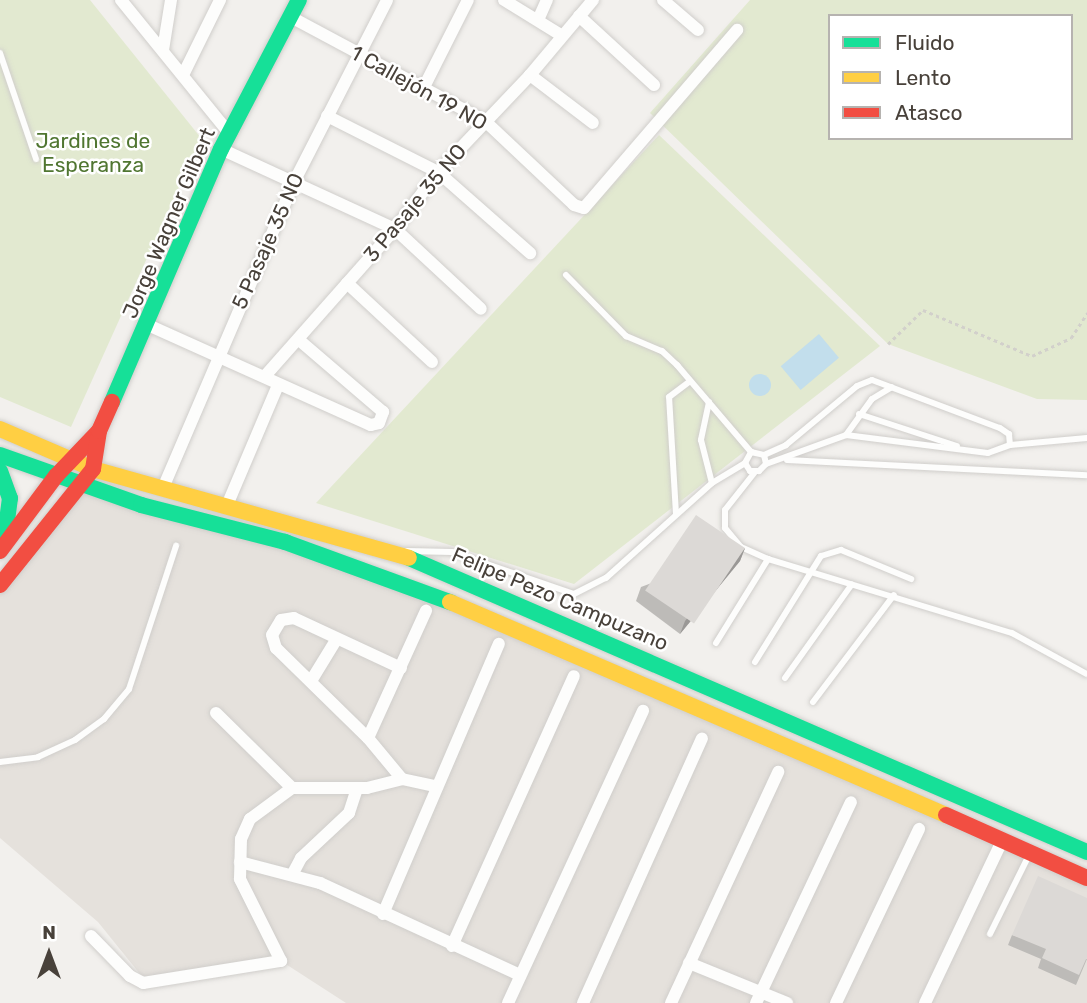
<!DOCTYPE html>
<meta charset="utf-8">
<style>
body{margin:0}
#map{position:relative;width:1087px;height:1003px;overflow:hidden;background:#f2f0ed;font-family:Rubik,sans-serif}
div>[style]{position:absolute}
.residential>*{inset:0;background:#e5e1dc}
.green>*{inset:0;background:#e2e9d0}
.water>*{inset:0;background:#c2deec;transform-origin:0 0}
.round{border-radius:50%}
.path>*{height:2.5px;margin-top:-1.25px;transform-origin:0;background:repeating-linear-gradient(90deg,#d2d0cb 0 3.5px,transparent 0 7px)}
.roads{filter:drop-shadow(0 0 2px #d0cecb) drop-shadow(0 0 2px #d0cecb)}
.lane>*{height:6px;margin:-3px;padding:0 3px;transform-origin:3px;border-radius:3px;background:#fdfdfc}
.street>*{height:12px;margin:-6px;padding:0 6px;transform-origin:6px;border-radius:6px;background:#fdfdfc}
.fast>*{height:16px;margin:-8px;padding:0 8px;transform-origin:8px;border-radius:8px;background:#16e098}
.slow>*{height:16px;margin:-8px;padding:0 8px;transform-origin:8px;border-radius:8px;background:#ffcf43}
.jam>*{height:16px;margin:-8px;padding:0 8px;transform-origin:8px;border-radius:8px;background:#f24e42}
.wall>*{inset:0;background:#bdbbb8}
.shaded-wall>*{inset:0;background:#9a9896}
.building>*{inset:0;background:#dcd9d6;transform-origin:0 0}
span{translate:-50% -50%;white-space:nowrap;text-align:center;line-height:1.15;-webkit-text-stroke:5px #fff;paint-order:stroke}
.street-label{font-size:21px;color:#48413a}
.park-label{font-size:21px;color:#507631}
.legend{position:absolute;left:828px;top:14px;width:245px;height:126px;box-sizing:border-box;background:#fff;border:2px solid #b6b3b0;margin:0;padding:9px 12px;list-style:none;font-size:21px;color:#48413a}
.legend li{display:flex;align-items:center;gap:14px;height:35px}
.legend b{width:35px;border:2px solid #b6b3b0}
.north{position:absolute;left:14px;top:919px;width:70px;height:70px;-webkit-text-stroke:5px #fff;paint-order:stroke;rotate:0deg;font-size:19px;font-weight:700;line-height:28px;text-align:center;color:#48413a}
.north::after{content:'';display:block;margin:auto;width:24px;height:32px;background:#48413a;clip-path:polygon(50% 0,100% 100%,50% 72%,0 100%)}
</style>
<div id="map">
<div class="residential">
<i style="clip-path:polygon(84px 484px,396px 583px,1087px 881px,1087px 1003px,346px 1003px,281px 961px,144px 979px,98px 922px,0 838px,0 585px)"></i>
</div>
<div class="green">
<i style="clip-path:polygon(0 0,90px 0,201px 138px,71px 427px,0 397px)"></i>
<i style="clip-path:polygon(evenodd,750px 0,1087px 0,1087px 400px,1037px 399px,888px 344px,650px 113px,750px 0,830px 16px,1071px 16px,1071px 138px,830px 138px,830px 16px)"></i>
<i style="clip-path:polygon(659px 135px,880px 346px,574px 584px,316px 503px)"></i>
</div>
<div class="water">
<i style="left:819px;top:334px;width:31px;height:50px;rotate:50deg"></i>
<i class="round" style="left:749px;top:374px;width:22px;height:22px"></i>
</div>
<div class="path">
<i style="left:888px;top:344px;width:49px;rotate:-44.2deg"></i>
<i style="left:923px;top:310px;width:118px;rotate:22.9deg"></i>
<i style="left:1032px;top:356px;width:43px;rotate:-24.8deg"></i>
<i style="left:1071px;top:338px;width:30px;rotate:-57deg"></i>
</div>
<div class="roads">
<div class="lane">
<i style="left:0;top:53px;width:112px;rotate:71.2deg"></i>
<i style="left:566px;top:275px;width:86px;rotate:45.5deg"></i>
<i style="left:626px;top:336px;width:39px;rotate:23deg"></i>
<i style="left:662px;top:351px;width:21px;rotate:43deg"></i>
<i style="left:677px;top:365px;width:114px;rotate:49.6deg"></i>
<i style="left:751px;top:452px;width:13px;rotate:13deg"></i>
<i style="left:764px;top:455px;width:9px;rotate:77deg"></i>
<i style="left:766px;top:464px;width:10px;rotate:135deg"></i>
<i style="left:759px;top:471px;width:9px;rotate:180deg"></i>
<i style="left:750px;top:471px;width:9px;rotate:-122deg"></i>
<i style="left:745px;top:463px;width:13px;rotate:-61deg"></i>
<i style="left:709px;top:402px;width:39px;rotate:102deg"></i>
<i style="left:701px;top:440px;width:44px;rotate:75.7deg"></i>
<i style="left:859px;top:414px;width:103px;rotate:18.1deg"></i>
<i style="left:846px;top:435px;width:44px;rotate:-54.2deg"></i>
<i style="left:872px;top:399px;width:23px;rotate:-31deg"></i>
<i style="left:764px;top:455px;width:24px;rotate:-24deg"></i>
<i style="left:786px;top:445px;width:92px;rotate:-39.7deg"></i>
<i style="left:857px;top:386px;width:16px;rotate:-22deg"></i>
<i style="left:872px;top:380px;width:137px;rotate:20.6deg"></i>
<i style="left:1000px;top:428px;width:11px;rotate:34deg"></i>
<i style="left:1009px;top:434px;width:11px;rotate:85deg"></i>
<i style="left:787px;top:460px;width:300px;rotate:2.9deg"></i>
<i style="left:766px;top:464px;width:85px;rotate:-19.9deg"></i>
<i style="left:846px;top:435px;width:143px;rotate:7.2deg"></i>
<i style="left:988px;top:453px;width:23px;rotate:-20deg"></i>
<i style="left:1010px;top:445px;width:77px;rotate:-5.2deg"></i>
<i style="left:755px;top:472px;width:48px;rotate:128.3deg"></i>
<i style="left:725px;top:510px;width:18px;rotate:90deg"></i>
<i style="left:725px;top:528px;width:25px;rotate:50deg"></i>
<i style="left:741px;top:547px;width:30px;rotate:24deg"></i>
<i style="left:768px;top:559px;width:255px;rotate:16.9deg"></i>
<i style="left:1012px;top:633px;width:85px;rotate:28.7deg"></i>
<i style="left:676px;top:514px;width:117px;rotate:-93.4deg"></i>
<i style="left:669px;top:397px;width:26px;rotate:-37deg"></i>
<i style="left:407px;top:551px;width:45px;rotate:1.3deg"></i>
<i style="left:452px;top:552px;width:129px;rotate:19deg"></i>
<i style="left:574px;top:594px;width:36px;rotate:-27deg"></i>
<i style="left:606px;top:578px;width:142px;rotate:-41.9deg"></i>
<i style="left:712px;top:483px;width:39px;rotate:-31deg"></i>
<i style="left:716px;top:643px;width:99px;rotate:-58.2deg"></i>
<i style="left:755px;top:662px;width:125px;rotate:-58.1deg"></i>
<i style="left:821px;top:556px;width:21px;rotate:-17deg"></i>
<i style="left:841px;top:550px;width:76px;rotate:22.5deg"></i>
<i style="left:785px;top:678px;width:115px;rotate:-54.5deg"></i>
<i style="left:813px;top:702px;width:134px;rotate:-52.9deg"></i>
<i style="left:0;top:762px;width:38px;rotate:-7deg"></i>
<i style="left:38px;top:757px;width:41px;rotate:-24.7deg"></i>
<i style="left:75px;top:740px;width:36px;rotate:-36deg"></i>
<i style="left:104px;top:719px;width:39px;rotate:-50deg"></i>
<i style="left:129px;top:689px;width:151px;rotate:-71.8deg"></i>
<i style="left:990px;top:934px;width:88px;rotate:-63.7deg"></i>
</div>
<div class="street">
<i style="left:121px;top:0;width:171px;rotate:50.9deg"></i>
<i style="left:504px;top:0;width:67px;rotate:31.6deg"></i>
<i style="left:663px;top:0;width:46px;rotate:40.6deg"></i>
<i style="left:579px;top:16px;width:102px;rotate:42.6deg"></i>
<i style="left:291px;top:17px;width:220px;rotate:28.2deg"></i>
<i style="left:485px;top:121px;width:122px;rotate:43.3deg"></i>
<i style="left:574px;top:205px;width:10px;rotate:17deg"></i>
<i style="left:584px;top:208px;width:235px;rotate:-49.3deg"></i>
<i style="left:538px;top:20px;width:22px;rotate:-66deg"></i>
<i style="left:163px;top:50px;width:51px;rotate:-80.9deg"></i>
<i style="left:183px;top:75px;width:84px;rotate:-63.7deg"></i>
<i style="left:530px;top:75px;width:79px;rotate:37.3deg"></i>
<i style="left:424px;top:87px;width:97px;rotate:-63.2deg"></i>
<i style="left:327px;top:116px;width:124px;rotate:26.8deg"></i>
<i style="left:438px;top:172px;width:123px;rotate:41.4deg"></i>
<i style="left:221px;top:149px;width:192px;rotate:24.7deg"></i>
<i style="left:395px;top:229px;width:117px;rotate:42.9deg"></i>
<i style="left:347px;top:283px;width:116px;rotate:42.9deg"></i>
<i style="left:148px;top:325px;width:244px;rotate:24.2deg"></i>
<i style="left:371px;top:425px;width:8px;rotate:-14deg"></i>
<i style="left:379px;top:423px;width:12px;rotate:-70deg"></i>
<i style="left:383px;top:412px;width:111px;rotate:-139.4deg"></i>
<i style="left:265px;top:376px;width:196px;rotate:-48.5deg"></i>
<i style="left:395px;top:229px;width:71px;rotate:-53deg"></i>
<i style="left:438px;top:172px;width:134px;rotate:-46.5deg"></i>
<i style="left:530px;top:75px;width:98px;rotate:-50deg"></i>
<i style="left:163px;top:488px;width:333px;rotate:-66.8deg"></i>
<i style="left:294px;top:182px;width:204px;rotate:-62.9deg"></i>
<i style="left:228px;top:503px;width:128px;rotate:-67deg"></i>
<i style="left:401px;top:668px;width:118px;rotate:-155deg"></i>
<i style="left:294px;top:618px;width:13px;rotate:171deg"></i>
<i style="left:281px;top:620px;width:17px;rotate:121deg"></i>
<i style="left:272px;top:635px;width:14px;rotate:73deg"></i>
<i style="left:276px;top:648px;width:129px;rotate:44.4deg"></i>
<i style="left:368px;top:738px;width:53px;rotate:50.3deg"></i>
<i style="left:311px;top:681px;width:48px;rotate:-58.6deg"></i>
<i style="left:216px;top:713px;width:107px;rotate:44.6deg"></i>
<i style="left:368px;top:738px;width:140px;rotate:-65.5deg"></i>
<i style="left:240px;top:862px;width:83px;rotate:14.7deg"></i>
<i style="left:320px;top:883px;width:220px;rotate:24.7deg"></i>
<i style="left:292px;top:875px;width:19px;rotate:-62deg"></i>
<i style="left:301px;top:858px;width:66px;rotate:-43.2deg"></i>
<i style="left:349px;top:813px;width:26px;rotate:-72deg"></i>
<i style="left:383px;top:914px;width:294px;rotate:-66.8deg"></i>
<i style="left:91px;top:936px;width:56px;rotate:45.7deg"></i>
<i style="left:130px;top:976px;width:15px;rotate:28deg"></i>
<i style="left:143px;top:983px;width:140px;rotate:-9.1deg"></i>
<i style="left:281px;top:961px;width:92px;rotate:-116.6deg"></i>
<i style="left:240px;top:879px;width:40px;rotate:-88.6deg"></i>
<i style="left:241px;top:839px;width:22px;rotate:-66deg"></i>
<i style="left:250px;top:819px;width:52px;rotate:-36.4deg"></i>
<i style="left:292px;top:788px;width:75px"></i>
<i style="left:367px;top:788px;width:36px;rotate:-14deg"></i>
<i style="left:402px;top:779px;width:35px;rotate:12deg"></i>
<i style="left:452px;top:946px;width:296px;rotate:-65.7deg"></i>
<i style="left:689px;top:963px;width:106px;rotate:22.2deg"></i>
<i style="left:508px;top:1003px;width:322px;rotate:-65.2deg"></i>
<i style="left:583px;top:1003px;width:290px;rotate:-65.8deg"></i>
<i style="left:671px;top:1003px;width:255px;rotate:-65.1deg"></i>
<i style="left:756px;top:1003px;width:222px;rotate:-64.7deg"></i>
<i style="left:836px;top:1003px;width:193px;rotate:-64.5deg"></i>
<i style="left:925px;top:1003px;width:179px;rotate:-64.6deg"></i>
</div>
<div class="fast">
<i style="left:112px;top:402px;width:275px;rotate:-66.7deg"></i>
<i style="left:221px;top:149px;width:168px;rotate:-62.4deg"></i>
<i style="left:0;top:455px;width:150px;rotate:19.5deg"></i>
<i style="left:141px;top:505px;width:149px;rotate:14.4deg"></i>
<i style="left:285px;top:542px;width:176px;rotate:20deg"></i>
<i style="left:0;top:471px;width:29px;rotate:70deg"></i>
<i style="left:10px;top:498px;width:45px;rotate:97.6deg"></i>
<i style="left:409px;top:558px;width:739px;rotate:23.44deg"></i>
</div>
<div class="slow">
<i style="left:0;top:429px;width:101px;rotate:23.3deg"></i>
<i style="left:93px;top:469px;width:328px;rotate:15.7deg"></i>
<i style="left:450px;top:602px;width:540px;rotate:23.24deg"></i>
</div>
<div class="jam">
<i style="left:0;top:551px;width:94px;rotate:-53.3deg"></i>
<i style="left:56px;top:476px;width:61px;rotate:-46.3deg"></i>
<i style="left:0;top:585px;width:149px;rotate:-51.3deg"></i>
<i style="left:93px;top:469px;width:38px;rotate:-81deg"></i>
<i style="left:99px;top:431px;width:32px;rotate:-66deg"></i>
<i style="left:946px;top:815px;width:154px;rotate:24.1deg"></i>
</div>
</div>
<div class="wall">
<i style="clip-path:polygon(745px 548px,740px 561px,680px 634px,636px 601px,641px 587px)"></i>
<i style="clip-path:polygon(1012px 935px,1087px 959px,1076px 985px,1038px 968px,1041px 959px,1008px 945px)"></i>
</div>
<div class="shaded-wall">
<i style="clip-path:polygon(745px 548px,740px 561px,680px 634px,685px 621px)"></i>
</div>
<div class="building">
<i style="left:696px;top:515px;width:59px;height:91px;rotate:34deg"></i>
<i style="clip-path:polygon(1038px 876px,1087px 898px,1087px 957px,1079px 975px,1042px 958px,1046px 949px,1012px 935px)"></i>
</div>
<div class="street-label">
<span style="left:419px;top:88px;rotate:29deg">1 Callejón 19 NO</span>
<span style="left:415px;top:203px;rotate:-50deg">3 Pasaje 35 NO</span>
<span style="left:169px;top:223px;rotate:-67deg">Jorge Wagner Gilbert</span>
<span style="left:268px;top:241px;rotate:-66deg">5 Pasaje 35 NO</span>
<span style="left:560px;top:599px;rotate:23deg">Felipe Pezo Campuzano</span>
</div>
<div class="park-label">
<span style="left:93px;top:153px">Jardines de<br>Esperanza</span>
</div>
<ul class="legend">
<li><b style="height:9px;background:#16e098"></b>Fluido</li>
<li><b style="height:9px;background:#ffcf43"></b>Lento</li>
<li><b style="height:9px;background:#f24e42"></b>Atasco</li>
</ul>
<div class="north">N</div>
</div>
